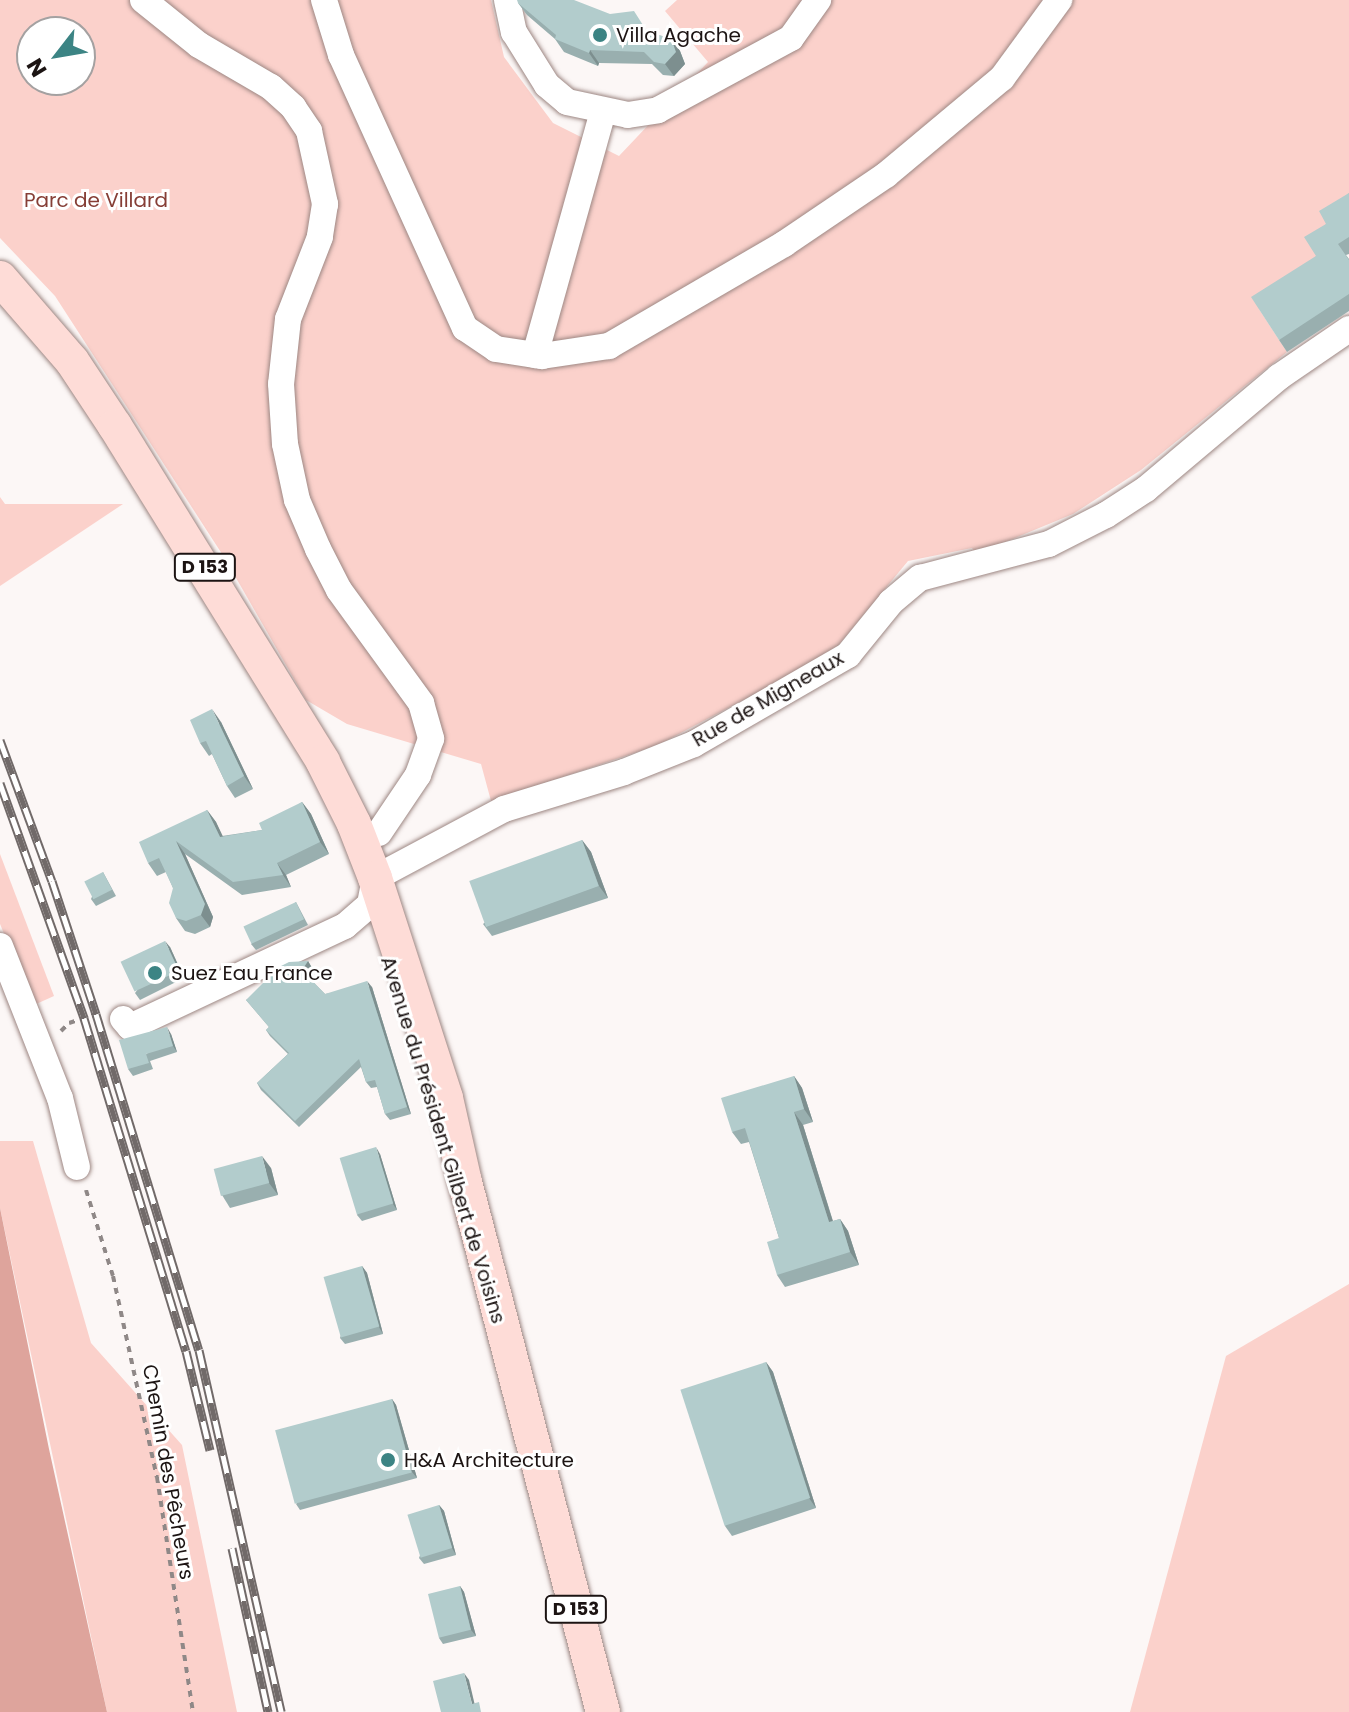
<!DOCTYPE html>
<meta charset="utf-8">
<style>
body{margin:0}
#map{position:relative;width:1349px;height:1712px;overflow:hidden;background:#fcf7f6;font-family:Poppins,sans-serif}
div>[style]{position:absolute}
.green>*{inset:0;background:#fbd1cb}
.water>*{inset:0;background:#dea49c}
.path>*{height:4px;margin-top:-2px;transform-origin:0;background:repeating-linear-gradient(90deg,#8f8887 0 6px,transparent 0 12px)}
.roads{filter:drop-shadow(0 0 2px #9d8783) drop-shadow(0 0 2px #9d8783)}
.minor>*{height:26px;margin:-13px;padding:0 13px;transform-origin:13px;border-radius:13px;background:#fff}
.major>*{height:34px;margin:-17px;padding:0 17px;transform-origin:17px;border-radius:17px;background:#fedcd7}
.rail>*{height:9px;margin-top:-4.5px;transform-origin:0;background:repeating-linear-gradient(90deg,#fff 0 18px,#716a69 0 36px);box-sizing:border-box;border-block:2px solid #716a69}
.wall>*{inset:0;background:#99afaf}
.shaded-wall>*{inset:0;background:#7d8f8f}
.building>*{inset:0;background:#b2cccc;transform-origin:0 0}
.dots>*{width:22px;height:22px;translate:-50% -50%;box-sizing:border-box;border:4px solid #fff;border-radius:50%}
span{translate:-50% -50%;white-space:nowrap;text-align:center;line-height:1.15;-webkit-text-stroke:6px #fff;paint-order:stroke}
.shield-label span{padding:2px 6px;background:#fff;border:2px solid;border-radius:6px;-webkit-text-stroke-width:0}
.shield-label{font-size:18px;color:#1c1413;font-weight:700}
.poi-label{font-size:20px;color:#1c1413}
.left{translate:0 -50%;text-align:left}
.park-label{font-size:20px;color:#863e36}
.street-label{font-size:20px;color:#1c1413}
.north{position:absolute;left:16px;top:16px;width:80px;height:80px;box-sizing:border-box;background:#fff;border:2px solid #a4a1a1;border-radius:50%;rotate:239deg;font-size:22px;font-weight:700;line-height:32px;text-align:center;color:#1c1413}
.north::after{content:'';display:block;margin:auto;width:28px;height:36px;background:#3c8484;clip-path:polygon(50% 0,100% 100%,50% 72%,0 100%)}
</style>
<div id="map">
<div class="green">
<i style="clip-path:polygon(evenodd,0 0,491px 0,504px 57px,553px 123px,619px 156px,708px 62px,665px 11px,677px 0,1349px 0,1349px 210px,1324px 268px,1259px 309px,1287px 352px,1141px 470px,1073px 514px,976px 554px,972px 548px,908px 561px,832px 653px,658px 745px,491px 801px,481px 764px,347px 724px,306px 700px,224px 557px,55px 296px,0 238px,0 0,32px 32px,80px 32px,80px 80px,32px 80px,32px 32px)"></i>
<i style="clip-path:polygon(0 497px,5px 504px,123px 504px,0 586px)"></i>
<i style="clip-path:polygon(0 854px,54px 996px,34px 1005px,0 924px)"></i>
<i style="clip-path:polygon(0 1141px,33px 1141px,91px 1343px,182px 1445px,237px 1712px,107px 1712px,0 1208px)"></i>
<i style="clip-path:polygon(1349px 1284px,1349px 1712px,1130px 1712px,1226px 1356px)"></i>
</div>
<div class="water">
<i style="clip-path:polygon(0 1208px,49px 1449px,107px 1712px,0 1712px)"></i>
</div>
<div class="path">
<i style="left:61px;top:1031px;width:11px;rotate:-45deg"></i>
<i style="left:69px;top:1023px;width:33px;rotate:-18deg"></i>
<i style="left:86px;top:1190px;width:90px;rotate:72.6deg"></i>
<i style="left:113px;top:1276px;width:206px;rotate:77.7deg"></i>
<i style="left:157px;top:1477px;width:238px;rotate:81.3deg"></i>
</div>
<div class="roads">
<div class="minor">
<i style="left:143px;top:0;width:72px;rotate:38.8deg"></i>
<i style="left:199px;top:45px;width:83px;rotate:30.3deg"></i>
<i style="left:271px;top:87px;width:30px;rotate:42deg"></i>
<i style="left:293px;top:107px;width:29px;rotate:56deg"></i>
<i style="left:309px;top:131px;width:75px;rotate:77.6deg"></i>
<i style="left:325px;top:204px;width:33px;rotate:99deg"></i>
<i style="left:320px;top:237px;width:88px;rotate:111.3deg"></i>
<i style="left:288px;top:319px;width:65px;rotate:96.1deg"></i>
<i style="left:281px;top:384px;width:60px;rotate:86.2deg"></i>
<i style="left:285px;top:444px;width:57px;rotate:77.9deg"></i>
<i style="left:297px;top:500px;width:53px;rotate:66.8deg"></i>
<i style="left:318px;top:549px;width:46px;rotate:62.9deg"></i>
<i style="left:339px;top:590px;width:140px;rotate:54deg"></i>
<i style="left:421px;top:703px;width:37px;rotate:74deg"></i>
<i style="left:431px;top:739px;width:38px;rotate:110deg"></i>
<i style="left:418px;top:775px;width:70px;rotate:123.9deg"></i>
<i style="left:324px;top:0;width:58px;rotate:72.8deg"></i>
<i style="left:341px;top:55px;width:300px;rotate:65.6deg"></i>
<i style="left:465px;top:328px;width:37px;rotate:34deg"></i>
<i style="left:496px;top:349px;width:47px;rotate:8.7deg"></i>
<i style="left:542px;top:356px;width:68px;rotate:-8.5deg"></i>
<i style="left:609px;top:346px;width:203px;rotate:-30.2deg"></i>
<i style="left:784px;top:244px;width:123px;rotate:-34.1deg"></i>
<i style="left:886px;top:175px;width:151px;rotate:-39.9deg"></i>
<i style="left:1002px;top:78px;width:97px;rotate:-53.8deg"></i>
<i style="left:507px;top:0;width:33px;rotate:78deg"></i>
<i style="left:514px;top:32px;width:62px;rotate:58.1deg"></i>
<i style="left:547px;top:85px;width:26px;rotate:40deg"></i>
<i style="left:567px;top:102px;width:62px;rotate:12deg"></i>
<i style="left:628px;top:115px;width:30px;rotate:-9deg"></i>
<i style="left:658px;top:110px;width:151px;rotate:-28.4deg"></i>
<i style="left:791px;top:38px;width:47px;rotate:-54.6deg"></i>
<i style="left:535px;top:355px;width:252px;rotate:-74.4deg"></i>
<i style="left:0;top:946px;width:163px;rotate:68.5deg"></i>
<i style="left:60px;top:1098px;width:71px;rotate:76.2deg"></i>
<i style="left:123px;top:1019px;width:11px;rotate:49deg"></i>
<i style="left:130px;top:1027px;width:238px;rotate:-25.2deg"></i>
<i style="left:345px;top:926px;width:33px;rotate:-41deg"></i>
<i style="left:370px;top:904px;width:26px;rotate:-79deg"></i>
<i style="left:375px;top:878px;width:146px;rotate:-28.1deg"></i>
<i style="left:504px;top:809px;width:126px;rotate:-17.1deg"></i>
<i style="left:624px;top:772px;width:75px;rotate:-21.8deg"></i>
<i style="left:694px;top:744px;width:178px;rotate:-30deg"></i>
<i style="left:848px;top:655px;width:68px;rotate:-50.9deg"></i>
<i style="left:891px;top:602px;width:38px;rotate:-40deg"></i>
<i style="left:920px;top:578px;width:133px;rotate:-14.8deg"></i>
<i style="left:1049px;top:544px;width:64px;rotate:-27deg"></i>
<i style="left:1106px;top:515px;width:48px;rotate:-33deg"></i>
<i style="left:1146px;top:489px;width:174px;rotate:-40.1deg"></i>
<i style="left:1279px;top:377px;width:85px;rotate:-34.4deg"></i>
</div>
<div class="major">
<i style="left:0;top:278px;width:110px;rotate:49.1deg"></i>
<i style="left:72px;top:361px;width:78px;rotate:56.5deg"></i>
<i style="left:115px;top:426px;width:395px;rotate:58.2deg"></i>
<i style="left:323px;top:762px;width:69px;rotate:63.4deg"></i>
<i style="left:354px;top:824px;width:58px;rotate:68.7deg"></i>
<i style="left:375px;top:878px;width:231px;rotate:72.1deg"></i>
<i style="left:446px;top:1098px;width:86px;rotate:77.3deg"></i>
<i style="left:465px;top:1182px;width:548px;rotate:75.41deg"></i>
</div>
</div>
<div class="rail">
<i style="left:0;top:740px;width:150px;rotate:69.8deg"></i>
<i style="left:52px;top:881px;width:140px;rotate:71.7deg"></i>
<i style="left:96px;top:1014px;width:351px;rotate:73deg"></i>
<i style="left:199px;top:1350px;width:371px;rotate:77.2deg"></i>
<i style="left:0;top:783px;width:250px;rotate:70.3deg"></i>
<i style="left:84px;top:1018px;width:348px;rotate:73deg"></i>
<i style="left:186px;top:1351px;width:102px;rotate:76.4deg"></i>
<i style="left:232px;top:1548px;width:168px;rotate:77.6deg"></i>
</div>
<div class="wall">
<i style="clip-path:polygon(518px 3px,671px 38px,680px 51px,685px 64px,674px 76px,663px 75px,652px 64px,599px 63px,598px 66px,564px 52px,555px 39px,527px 15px)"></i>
<i style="clip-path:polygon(1349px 193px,1349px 254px,1346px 255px,1349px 259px,1349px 311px,1287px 352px,1279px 340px,1316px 256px,1326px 224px)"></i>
<i style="clip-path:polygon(221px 722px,253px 789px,235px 798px,227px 786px,212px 754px,209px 756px,200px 743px)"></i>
<i style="clip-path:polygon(302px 802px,311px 814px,329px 854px,286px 875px,291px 887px,242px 895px,185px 854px,213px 917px,210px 927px,195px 934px,185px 931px,176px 918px,173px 888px,166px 872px,157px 876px,148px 863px,207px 810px,216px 822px,222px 836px,262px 830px)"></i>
<i style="clip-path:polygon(582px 840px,591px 852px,608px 898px,492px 936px,483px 924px)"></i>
<i style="clip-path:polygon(103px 872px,116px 896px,96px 906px,91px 899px)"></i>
<i style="clip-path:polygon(296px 902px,308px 925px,256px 950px,251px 944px)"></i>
<i style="clip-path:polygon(170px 947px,184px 978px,140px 1000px,135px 993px)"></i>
<i style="clip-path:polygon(308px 961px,312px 968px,307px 976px,325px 994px,372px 987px,411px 1114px,390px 1120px,385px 1114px,377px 1087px,371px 1088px,366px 1082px,361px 1067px,299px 1127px,261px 1090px,257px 1083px,288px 1054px,270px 1036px,266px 1030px,269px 1027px,246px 1000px)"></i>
<i style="clip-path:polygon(171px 1034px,177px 1052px,150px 1061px,153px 1069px,133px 1076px,128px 1069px)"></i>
<i style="clip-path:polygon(794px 1076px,802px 1088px,813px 1122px,803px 1125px,833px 1221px,840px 1219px,848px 1231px,859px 1265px,785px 1287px,777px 1275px,779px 1238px,749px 1142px,741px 1144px,732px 1132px)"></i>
<i style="clip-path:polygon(380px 1154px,397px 1210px,362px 1221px,357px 1215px)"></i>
<i style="clip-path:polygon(271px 1168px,278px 1195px,230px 1208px,222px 1195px)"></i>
<i style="clip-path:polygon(362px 1266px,367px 1273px,383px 1334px,345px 1344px,340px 1338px)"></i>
<i style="clip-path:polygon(766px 1362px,773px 1372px,816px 1508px,732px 1536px,725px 1526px)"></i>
<i style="clip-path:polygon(392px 1399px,396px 1405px,417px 1478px,300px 1510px,296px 1504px)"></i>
<i style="clip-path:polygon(439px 1505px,444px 1511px,456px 1555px,424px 1564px,419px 1558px)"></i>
<i style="clip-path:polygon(460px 1586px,464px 1592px,476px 1636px,443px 1644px,439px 1638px)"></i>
</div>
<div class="shaded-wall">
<i style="clip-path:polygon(671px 38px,680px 51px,685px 64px,674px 76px,665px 64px)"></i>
<i style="clip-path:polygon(590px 50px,599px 63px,598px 66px,589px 53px)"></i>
<i style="clip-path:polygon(212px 709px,221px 722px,253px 789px,244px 776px)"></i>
<i style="clip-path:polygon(302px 802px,311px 814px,329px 854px,320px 842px)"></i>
<i style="clip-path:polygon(207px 810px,216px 822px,229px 849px,220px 837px)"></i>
<i style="clip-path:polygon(582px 840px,591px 852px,608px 898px,599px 886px)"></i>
<i style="clip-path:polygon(176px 841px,185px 854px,213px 917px,210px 927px,201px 915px)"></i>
<i style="clip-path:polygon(277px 863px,286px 875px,291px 887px,283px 875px)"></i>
<i style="clip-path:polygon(165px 941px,170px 947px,184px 978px,179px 971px)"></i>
<i style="clip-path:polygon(308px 961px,312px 968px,307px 977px,302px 970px)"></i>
<i style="clip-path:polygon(367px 981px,372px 987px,411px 1114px,407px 1107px)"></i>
<i style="clip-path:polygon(167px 1027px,171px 1034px,177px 1052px,173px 1046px)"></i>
<i style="clip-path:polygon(794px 1076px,802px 1088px,813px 1122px,804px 1109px)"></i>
<i style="clip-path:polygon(794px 1112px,803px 1125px,837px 1235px,829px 1222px)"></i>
<i style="clip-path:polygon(376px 1147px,380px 1154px,397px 1210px,393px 1204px)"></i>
<i style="clip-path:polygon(262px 1156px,271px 1168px,278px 1195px,269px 1183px)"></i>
<i style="clip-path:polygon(840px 1219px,848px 1231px,859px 1265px,850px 1252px)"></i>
<i style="clip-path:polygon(362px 1266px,367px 1273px,383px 1334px,379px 1327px)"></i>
<i style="clip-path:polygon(766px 1362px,773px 1372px,816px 1508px,809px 1498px)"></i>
<i style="clip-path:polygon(392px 1399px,396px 1405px,417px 1478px,412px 1472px)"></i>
<i style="clip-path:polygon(439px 1505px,444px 1511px,456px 1555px,452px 1548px)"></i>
<i style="clip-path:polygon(460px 1586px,464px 1592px,476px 1636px,471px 1630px)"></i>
<i style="clip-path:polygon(464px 1673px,469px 1680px,476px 1710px,472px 1704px)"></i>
</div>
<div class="building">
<i style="clip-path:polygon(517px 0,574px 0,610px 14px,634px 11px,648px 33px,671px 38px,676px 52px,665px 64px,654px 62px,644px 52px,590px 50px,589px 53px,555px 39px,556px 35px,518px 3px)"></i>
<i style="clip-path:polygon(1349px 193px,1349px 237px,1338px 244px,1349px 260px,1349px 294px,1279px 340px,1251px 297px,1316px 256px,1304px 237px,1326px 224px,1319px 211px)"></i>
<i style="clip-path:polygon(212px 709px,244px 776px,227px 786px,206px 741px,200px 743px,190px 720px)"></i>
<i style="clip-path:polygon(302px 802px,320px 842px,277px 863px,283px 875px,233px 882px,176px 841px,205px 904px,201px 915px,186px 921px,176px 918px,169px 903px,173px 888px,159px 858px,148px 863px,139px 842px,207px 810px,220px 837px,262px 830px,259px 823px)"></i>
<i style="left:582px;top:840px;width:49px;height:120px;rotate:70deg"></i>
<i style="left:103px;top:872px;width:20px;height:21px;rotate:63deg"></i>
<i style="left:296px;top:902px;width:19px;height:58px;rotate:65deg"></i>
<i style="left:165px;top:941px;width:33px;height:49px;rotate:65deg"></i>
<i style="clip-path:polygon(308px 961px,302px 970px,325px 994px,367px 981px,407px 1107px,385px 1114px,375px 1080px,366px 1082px,359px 1059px,295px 1121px,257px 1083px,289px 1053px,266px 1030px,269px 1027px,246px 1000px,279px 967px,289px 962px)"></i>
<i style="clip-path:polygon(167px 1027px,173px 1046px,146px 1054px,149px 1063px,128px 1069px,119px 1040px)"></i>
<i style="clip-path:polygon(794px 1076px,804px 1109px,794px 1112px,829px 1222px,840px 1219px,850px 1252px,777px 1275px,767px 1242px,779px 1238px,745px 1128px,732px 1132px,721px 1098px)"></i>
<i style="left:376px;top:1147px;width:59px;height:38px;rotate:73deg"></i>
<i style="left:262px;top:1156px;width:28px;height:50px;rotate:75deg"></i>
<i style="left:362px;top:1266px;width:63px;height:40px;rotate:74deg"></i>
<i style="left:766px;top:1362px;width:143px;height:90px;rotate:72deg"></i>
<i style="left:392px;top:1399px;width:76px;height:121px;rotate:75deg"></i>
<i style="left:439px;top:1505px;width:45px;height:33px;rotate:73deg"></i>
<i style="left:460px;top:1586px;width:45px;height:33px;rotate:76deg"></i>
<i style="clip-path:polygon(464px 1673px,472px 1704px,479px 1702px,481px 1712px,441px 1712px,433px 1681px)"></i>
</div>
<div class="dots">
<i style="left:600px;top:35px;background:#3c8484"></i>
<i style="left:155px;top:973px;background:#3c8484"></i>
<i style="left:388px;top:1460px;background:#3c8484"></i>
</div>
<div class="shield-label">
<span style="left:205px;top:567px">D 153</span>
<span style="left:576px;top:1609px">D 153</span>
</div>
<div class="poi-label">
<span class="left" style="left:616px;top:35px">Villa Agache</span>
<span class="left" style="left:171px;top:973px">Suez Eau France</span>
<span class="left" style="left:404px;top:1460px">H&amp;A Architecture</span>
</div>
<div class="park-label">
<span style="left:96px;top:200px">Parc de Villard</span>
</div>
<div class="street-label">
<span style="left:768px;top:699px;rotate:-30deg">Rue de Migneaux</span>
<span style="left:443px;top:1140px;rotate:73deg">Avenue du Président Gilbert de Voisins</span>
<span style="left:168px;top:1472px;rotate:80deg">Chemin des Pêcheurs</span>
</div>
<div class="north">N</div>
</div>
